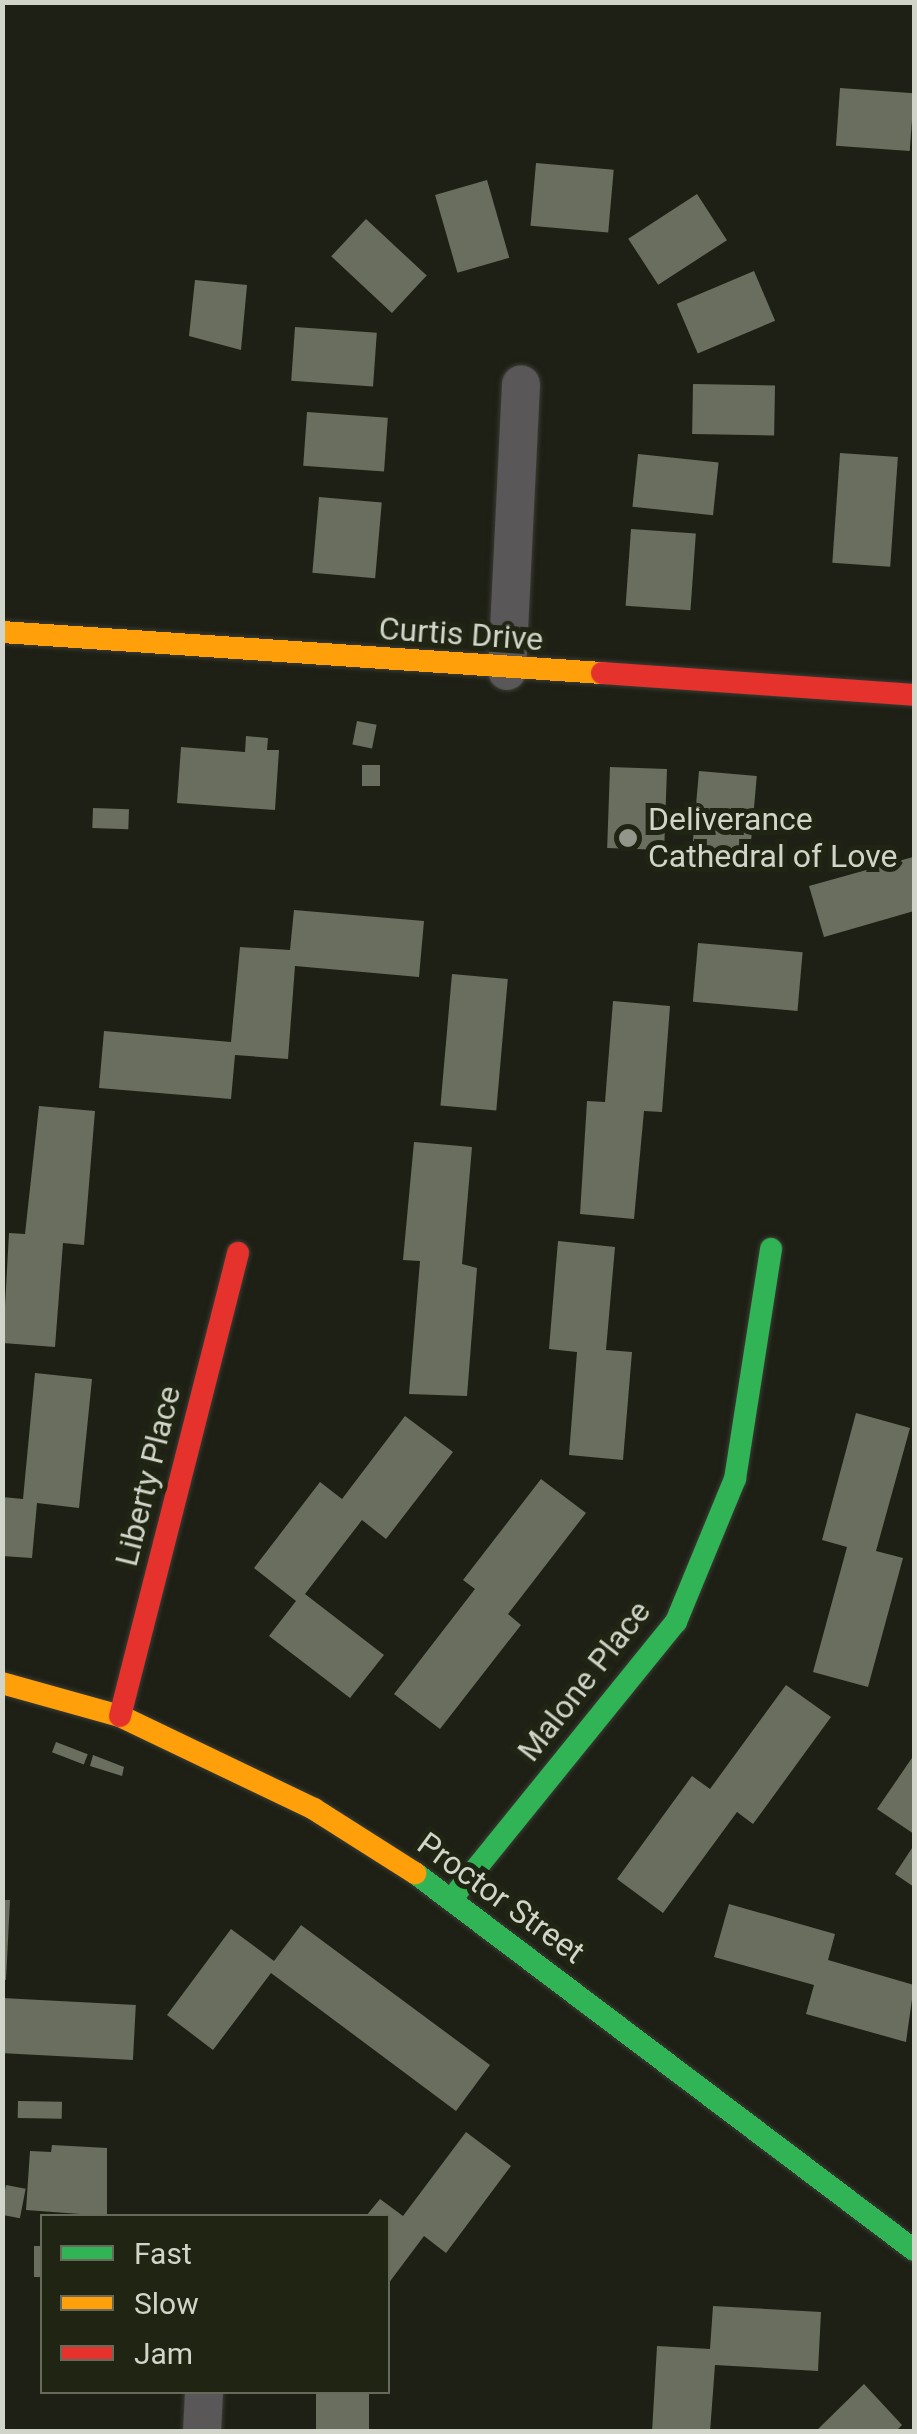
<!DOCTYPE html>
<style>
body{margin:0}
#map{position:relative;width:917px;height:2434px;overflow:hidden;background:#1e2016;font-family:Roboto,sans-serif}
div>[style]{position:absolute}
.building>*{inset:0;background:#6a6e5e;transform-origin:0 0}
.roads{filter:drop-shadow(0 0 2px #3a3c33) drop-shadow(0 0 2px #3a3c33)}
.street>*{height:38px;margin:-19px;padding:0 19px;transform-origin:19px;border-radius:19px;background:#595757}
.fast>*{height:22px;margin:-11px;padding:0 11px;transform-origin:11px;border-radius:11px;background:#30b455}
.slow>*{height:22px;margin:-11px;padding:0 11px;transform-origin:11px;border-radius:11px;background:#ff9f0a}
.jam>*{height:22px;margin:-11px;padding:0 11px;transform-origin:11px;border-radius:11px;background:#e5322d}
.dots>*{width:28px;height:28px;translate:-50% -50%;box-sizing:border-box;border:5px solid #202412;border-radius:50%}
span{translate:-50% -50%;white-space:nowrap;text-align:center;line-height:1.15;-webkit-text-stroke:10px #202412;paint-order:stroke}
.street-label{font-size:32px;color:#d1d4c8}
.poi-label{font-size:32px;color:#d1d4c8}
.left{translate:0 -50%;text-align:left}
.frame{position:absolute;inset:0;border:5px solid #d1d4c8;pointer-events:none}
.legend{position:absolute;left:40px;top:2214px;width:350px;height:180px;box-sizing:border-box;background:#202412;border:2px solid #676a5b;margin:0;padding:12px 18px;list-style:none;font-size:30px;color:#d1d4c8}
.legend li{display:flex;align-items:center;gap:20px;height:50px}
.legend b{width:50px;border:2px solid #676a5b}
</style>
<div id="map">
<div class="building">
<i style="left:840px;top:88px;width:74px;height:58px;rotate:4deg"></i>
<i style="left:536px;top:163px;width:78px;height:63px;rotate:5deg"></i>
<i style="left:487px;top:180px;width:81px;height:54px;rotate:74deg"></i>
<i style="left:697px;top:194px;width:55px;height:82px;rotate:57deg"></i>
<i style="left:366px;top:219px;width:83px;height:51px;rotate:43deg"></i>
<i style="left:754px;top:271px;width:54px;height:84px;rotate:67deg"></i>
<i style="clip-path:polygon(195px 280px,247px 285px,241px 350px,189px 336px)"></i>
<i style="left:295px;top:327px;width:82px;height:54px;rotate:4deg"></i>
<i style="left:693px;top:384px;width:82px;height:50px;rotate:1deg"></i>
<i style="left:307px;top:412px;width:81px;height:54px;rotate:4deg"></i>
<i style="left:840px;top:453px;width:58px;height:110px;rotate:4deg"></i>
<i style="left:638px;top:454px;width:81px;height:53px;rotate:6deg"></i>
<i style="left:319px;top:497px;width:63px;height:76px;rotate:5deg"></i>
<i style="left:631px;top:529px;width:65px;height:77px;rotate:4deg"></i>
<i style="left:357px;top:721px;width:20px;height:24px;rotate:11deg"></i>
<i style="clip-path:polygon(246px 736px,268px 738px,267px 750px,279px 750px,275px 810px,177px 803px,181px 747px,245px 752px)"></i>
<i style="left:362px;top:765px;width:18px;height:21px"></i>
<i style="left:610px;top:767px;width:57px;height:81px;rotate:2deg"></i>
<i style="left:699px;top:771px;width:58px;height:81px;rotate:5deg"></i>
<i style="left:93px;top:808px;width:36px;height:20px;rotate:2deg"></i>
<i style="clip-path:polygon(913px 857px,914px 911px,824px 937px,809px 886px)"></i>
<i style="clip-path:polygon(294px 910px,424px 921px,419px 977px,295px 966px,288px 1059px,235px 1055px,231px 1099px,99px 1088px,104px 1031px,231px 1042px,240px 947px,290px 950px)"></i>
<i style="left:698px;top:943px;width:105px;height:59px;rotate:5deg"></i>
<i style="left:452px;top:974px;width:56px;height:132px;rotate:5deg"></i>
<i style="clip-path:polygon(613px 1001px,670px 1006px,662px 1112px,644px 1111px,634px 1219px,580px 1214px,587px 1101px,605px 1102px)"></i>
<i style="clip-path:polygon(39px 1106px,95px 1111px,84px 1245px,63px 1243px,55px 1347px,3px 1343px,9px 1233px,25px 1234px)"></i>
<i style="clip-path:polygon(414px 1142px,472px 1147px,462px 1264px,477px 1268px,467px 1396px,409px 1394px,420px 1261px,403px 1260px)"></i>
<i style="clip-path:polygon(558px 1241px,615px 1247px,606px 1350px,632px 1352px,623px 1460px,569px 1455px,577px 1352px,549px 1349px)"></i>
<i style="clip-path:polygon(35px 1373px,92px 1379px,79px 1508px,37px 1503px,32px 1558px,2px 1556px,2px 1497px,23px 1499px)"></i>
<i style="clip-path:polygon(856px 1413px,910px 1428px,876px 1551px,903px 1558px,868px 1687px,813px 1672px,847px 1547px,822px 1540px)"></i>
<i style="clip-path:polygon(405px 1416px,453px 1452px,386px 1539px,362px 1520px,305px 1594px,384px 1655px,350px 1698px,269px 1636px,296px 1601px,254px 1568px,320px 1482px,342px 1499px)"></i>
<i style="clip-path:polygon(541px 1479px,586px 1513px,508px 1614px,521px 1625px,440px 1729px,394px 1694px,475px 1589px,463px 1580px)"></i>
<i style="clip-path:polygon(786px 1685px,831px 1717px,753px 1824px,737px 1812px,663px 1913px,617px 1879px,692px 1776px,710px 1789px)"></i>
<i style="left:56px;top:1742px;width:34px;height:11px;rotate:21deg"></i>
<i style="clip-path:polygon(93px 1755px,124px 1767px,122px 1776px,90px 1766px)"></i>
<i style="clip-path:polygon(914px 1755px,914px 1834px,877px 1809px)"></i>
<i style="clip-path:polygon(914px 1845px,914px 1887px,895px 1874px)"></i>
<i style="clip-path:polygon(2px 1900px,10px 1900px,6px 1980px,2px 1980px)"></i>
<i style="clip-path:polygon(729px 1904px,835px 1934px,828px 1960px,914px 1985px,906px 2042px,806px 2014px,814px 1985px,714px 1957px)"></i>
<i style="clip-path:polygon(301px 1925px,490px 2065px,456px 2111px,271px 1973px,213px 2050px,167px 2015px,231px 1929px,274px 1961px)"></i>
<i style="left:2px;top:1998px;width:134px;height:55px;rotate:3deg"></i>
<i style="left:18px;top:2101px;width:44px;height:17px;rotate:1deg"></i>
<i style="clip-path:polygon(466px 2132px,511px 2166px,446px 2253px,424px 2236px,388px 2284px,388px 2216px,366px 2216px,380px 2199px,403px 2216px)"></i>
<i style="clip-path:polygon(52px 2145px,107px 2148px,107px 2216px,26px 2210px,30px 2151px,51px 2152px)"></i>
<i style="left:6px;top:2185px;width:20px;height:30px;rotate:11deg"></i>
<i style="left:34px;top:2246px;width:8px;height:31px"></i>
<i style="clip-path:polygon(713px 2306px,821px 2312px,818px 2371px,715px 2365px,710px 2432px,652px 2432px,657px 2346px,710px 2349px)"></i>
<i style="clip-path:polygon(864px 2384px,902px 2425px,895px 2432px,815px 2432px)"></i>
<i style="left:316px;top:2392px;width:53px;height:40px"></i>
</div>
<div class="roads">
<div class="street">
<i style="left:507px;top:671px;width:287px;rotate:-87.2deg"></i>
<i style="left:202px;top:2432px;width:40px;rotate:-87.1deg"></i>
</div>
<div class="fast">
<i style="left:415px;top:1873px;width:625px;rotate:37.07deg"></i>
<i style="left:453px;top:1897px;width:354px;rotate:-51deg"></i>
<i style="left:676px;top:1622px;width:155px;rotate:-67.6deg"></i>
<i style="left:735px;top:1479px;width:233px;rotate:-81.1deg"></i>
</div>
<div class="slow">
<i style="left:2px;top:632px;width:601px;rotate:3.91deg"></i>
<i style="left:2px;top:1683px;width:123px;rotate:15.6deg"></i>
<i style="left:120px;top:1716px;width:215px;rotate:25.6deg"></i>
<i style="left:314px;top:1809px;width:120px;rotate:32.4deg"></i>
</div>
<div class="jam">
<i style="left:602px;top:673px;width:313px;rotate:4deg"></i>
<i style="left:120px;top:1716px;width:478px;rotate:-75.7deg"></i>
</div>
</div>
<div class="dots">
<i style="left:628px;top:838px;background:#92958a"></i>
</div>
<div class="street-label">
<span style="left:461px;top:634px;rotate:4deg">Curtis Drive</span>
<span style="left:148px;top:1476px;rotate:-76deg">Liberty Place</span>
<span style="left:584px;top:1681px;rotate:-52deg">Malone Place</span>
<span style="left:501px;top:1898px;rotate:36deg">Proctor Street</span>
</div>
<div class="poi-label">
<span class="left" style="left:648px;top:838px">Deliverance<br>Cathedral of Love</span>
</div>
<div class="frame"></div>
<ul class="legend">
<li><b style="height:12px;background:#30b455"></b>Fast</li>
<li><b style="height:12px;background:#ff9f0a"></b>Slow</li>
<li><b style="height:12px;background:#e5322d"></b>Jam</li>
</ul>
</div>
